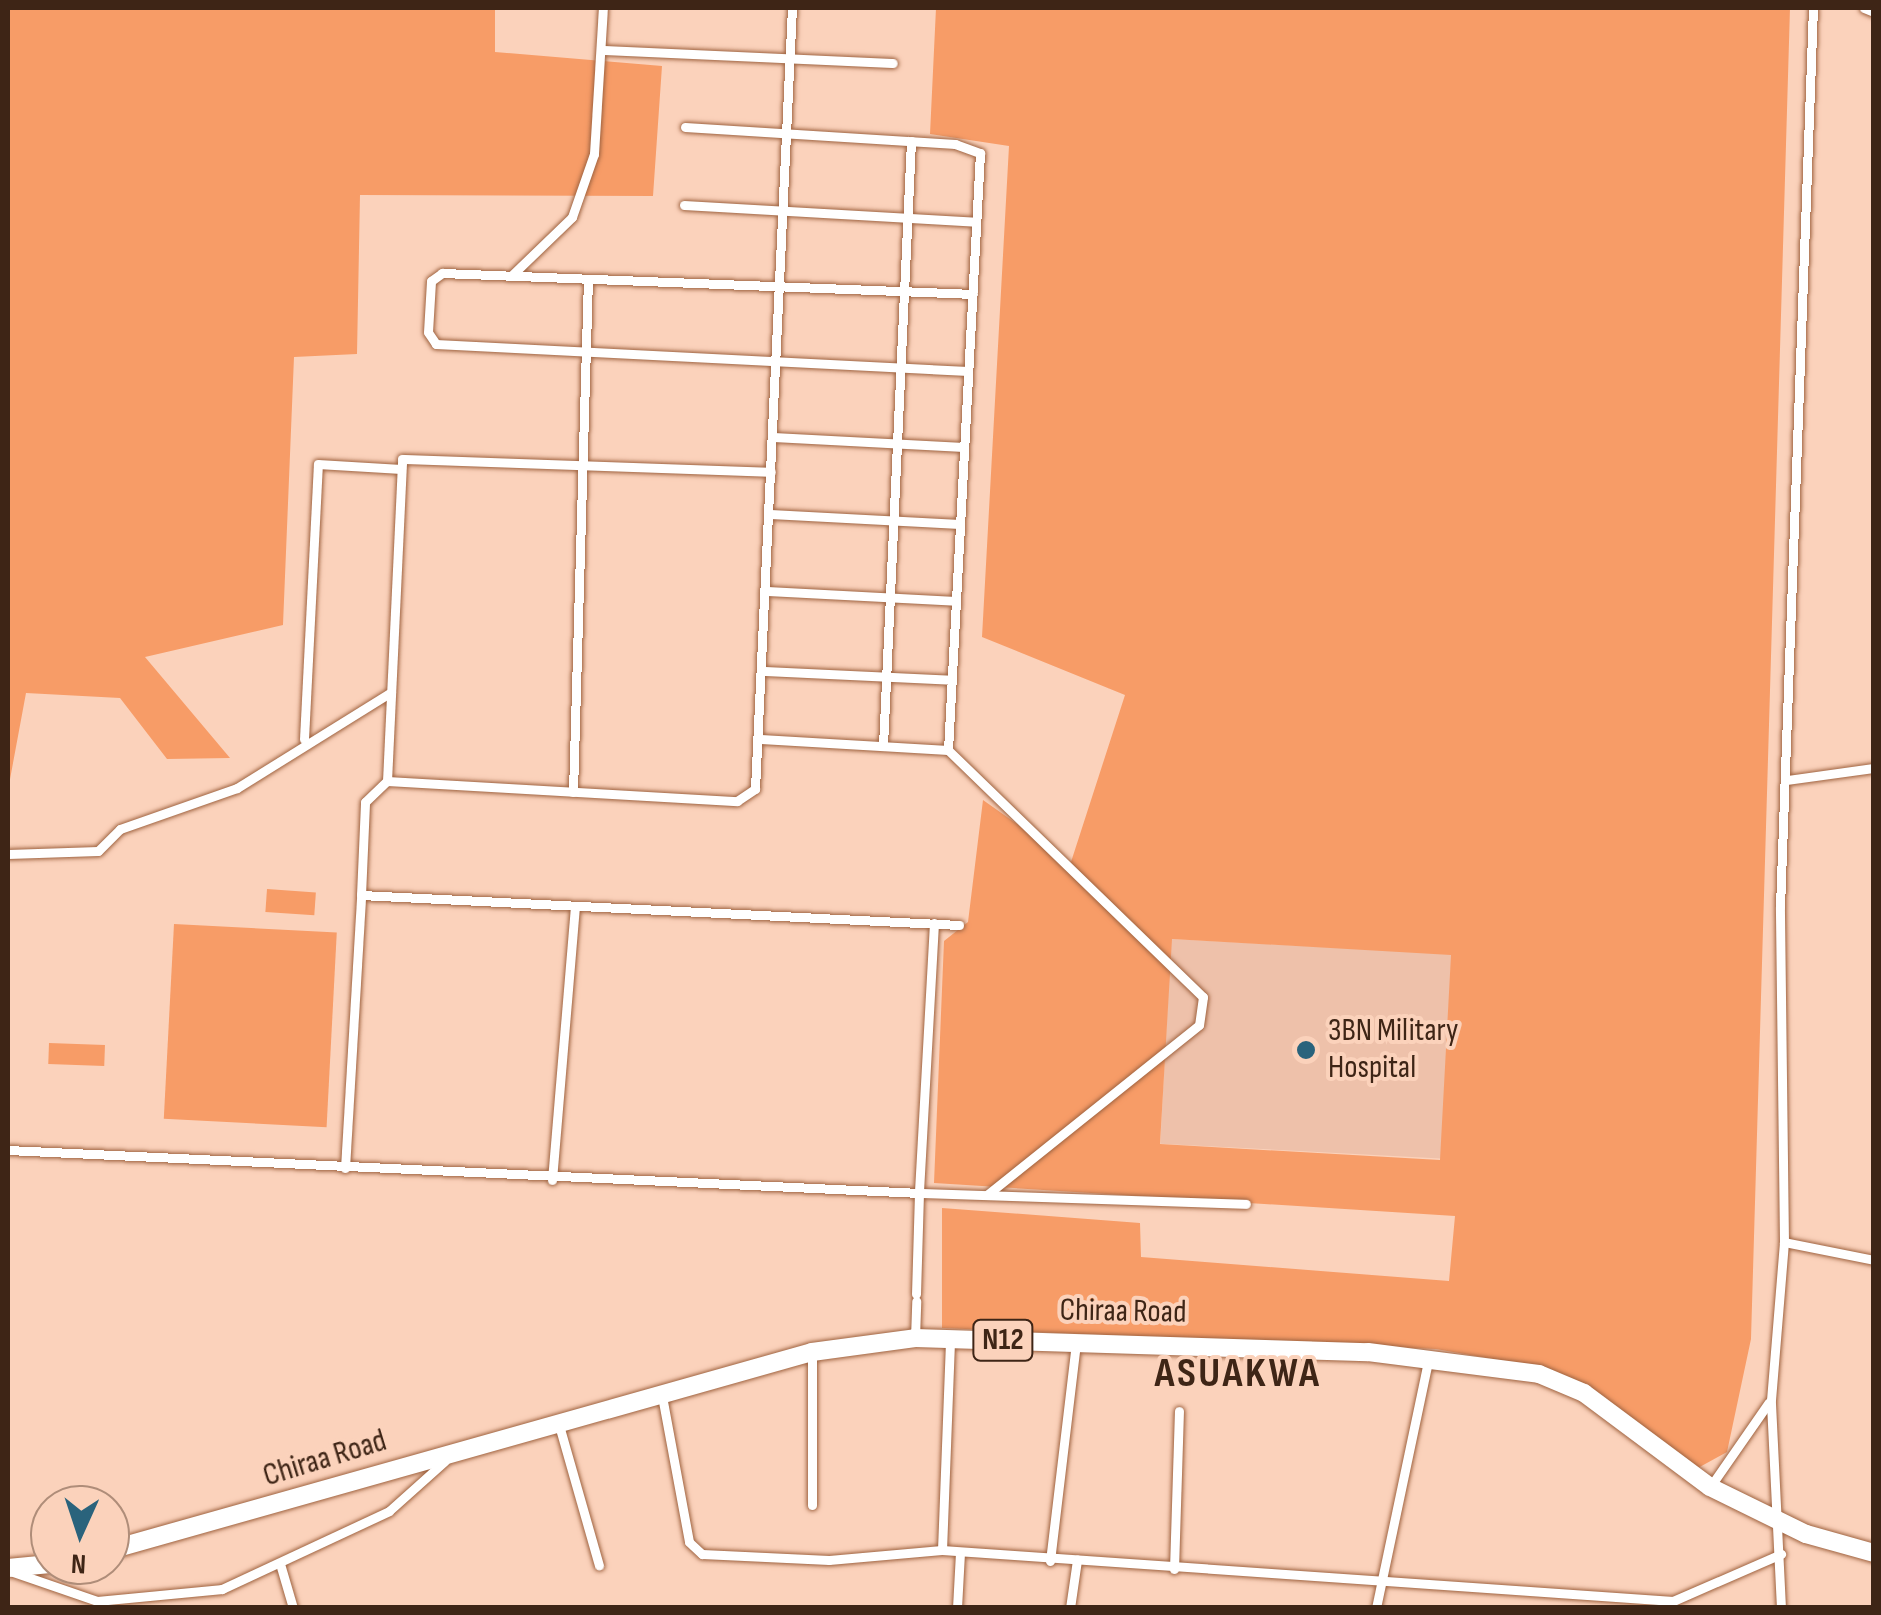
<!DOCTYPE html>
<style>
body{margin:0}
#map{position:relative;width:1881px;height:1615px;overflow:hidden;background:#fbd2bb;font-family:"Sofia Sans Condensed",sans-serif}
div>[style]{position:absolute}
.built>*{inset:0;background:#eec1aa;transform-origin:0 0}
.green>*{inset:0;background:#f79c67;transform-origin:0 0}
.roads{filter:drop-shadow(0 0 2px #9f6340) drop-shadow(0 0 2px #9f6340)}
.street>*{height:9px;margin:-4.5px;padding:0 4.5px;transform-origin:4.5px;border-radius:4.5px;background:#fff}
.highway>*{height:18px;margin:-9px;padding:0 9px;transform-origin:9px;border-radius:9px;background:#fff}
.dots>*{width:28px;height:28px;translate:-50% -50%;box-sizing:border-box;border:5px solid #fbd2bb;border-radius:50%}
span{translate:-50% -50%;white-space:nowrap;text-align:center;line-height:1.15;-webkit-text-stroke:8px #fbd2bb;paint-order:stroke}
.shield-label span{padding:2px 8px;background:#fbd2bb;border:2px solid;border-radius:8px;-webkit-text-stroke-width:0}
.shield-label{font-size:30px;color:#3e2516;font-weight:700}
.poi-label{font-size:32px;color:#3e2516}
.left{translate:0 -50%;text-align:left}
.street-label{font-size:32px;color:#3e2516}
.district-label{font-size:42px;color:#3e2516;font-weight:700;letter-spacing:2.5px}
.frame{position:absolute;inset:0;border:10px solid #3e2516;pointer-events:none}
.north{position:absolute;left:30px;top:1485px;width:100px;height:100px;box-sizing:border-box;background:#fbd2bb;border:2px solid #af8d79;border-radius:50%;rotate:183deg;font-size:28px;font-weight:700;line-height:40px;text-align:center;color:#3e2516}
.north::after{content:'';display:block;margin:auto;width:35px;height:45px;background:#2a637c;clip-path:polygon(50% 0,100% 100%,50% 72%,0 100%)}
</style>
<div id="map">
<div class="built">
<i style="left:1171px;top:939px;width:281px;height:205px;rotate:3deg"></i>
</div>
<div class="green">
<i style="clip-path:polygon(8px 8px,495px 8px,495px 52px,662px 66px,653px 196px,360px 195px,357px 354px,294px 357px,283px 625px,145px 657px,230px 758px,167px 759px,120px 698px,26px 693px,8px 790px)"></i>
<i style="clip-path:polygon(evenodd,936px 8px,1790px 8px,1751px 1339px,1727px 1452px,1696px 1469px,1545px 1368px,1436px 1349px,942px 1328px,942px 1208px,1140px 1223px,1141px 1257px,1449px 1281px,1455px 1216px,934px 1183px,944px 941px,968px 922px,983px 800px,1071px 862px,1125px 695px,982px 637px,1009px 146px,930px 134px,936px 8px,1172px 939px,1451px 955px,1440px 1160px,1160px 1144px,1172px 939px)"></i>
<i style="left:267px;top:889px;width:49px;height:23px;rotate:4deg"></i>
<i style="left:174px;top:924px;width:163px;height:195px;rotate:3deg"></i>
<i style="left:49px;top:1043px;width:56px;height:21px;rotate:2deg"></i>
</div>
<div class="roads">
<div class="street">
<i style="left:1864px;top:8px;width:11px;rotate:22deg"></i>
<i style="left:603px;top:50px;width:290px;rotate:2.6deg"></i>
<i style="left:685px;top:127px;width:271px;rotate:3.6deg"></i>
<i style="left:955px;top:144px;width:27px;rotate:20deg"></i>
<i style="left:980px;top:153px;width:598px;rotate:93.07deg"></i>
<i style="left:948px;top:750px;width:355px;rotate:44.1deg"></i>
<i style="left:1203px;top:997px;width:28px;rotate:98deg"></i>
<i style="left:1199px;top:1025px;width:272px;rotate:141.3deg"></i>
<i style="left:684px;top:205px;width:292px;rotate:3.3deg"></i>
<i style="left:511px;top:276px;width:85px;rotate:-44deg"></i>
<i style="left:572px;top:217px;width:67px;rotate:-70.8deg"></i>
<i style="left:594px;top:154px;width:146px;rotate:-86.5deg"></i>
<i style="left:968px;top:371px;width:533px;rotate:-177.09deg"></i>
<i style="left:436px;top:344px;width:14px;rotate:-124deg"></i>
<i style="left:428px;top:332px;width:51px;rotate:-86.6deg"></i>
<i style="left:431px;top:281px;width:14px;rotate:-36deg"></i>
<i style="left:442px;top:273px;width:531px;rotate:2.26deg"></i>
<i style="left:773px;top:437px;width:191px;rotate:3deg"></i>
<i style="left:770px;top:514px;width:190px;rotate:3deg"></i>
<i style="left:767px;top:591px;width:189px;rotate:3deg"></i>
<i style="left:764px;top:671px;width:188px;rotate:2.7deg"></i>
<i style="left:304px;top:739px;width:275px;rotate:-87.1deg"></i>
<i style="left:318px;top:464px;width:83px;rotate:3.4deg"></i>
<i style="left:761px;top:739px;width:187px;rotate:3.4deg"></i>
<i style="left:883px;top:746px;width:606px;rotate:-87.35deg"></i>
<i style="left:1787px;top:780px;width:88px;rotate:-7.9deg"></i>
<i style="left:387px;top:781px;width:322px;rotate:-87.3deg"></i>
<i style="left:402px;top:459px;width:369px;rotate:2deg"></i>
<i style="left:573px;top:792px;width:513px;rotate:-88.33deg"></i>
<i style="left:8px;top:854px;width:90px;rotate:-1.9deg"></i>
<i style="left:98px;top:851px;width:31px;rotate:-45deg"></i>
<i style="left:120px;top:829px;width:124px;rotate:-19.3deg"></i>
<i style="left:237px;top:788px;width:181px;rotate:-31.9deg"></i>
<i style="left:361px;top:895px;width:93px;rotate:-87.5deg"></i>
<i style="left:365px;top:802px;width:30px;rotate:-44deg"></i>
<i style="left:387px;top:781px;width:351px;rotate:3.3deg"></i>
<i style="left:737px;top:801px;width:22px;rotate:-34deg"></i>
<i style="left:755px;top:789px;width:782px;rotate:-87.29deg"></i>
<i style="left:934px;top:923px;width:270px;rotate:93.2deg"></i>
<i style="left:919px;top:1193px;width:327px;rotate:1.9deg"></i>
<i style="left:8px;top:1150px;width:912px;rotate:2.7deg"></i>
<i style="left:919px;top:1193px;width:101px;rotate:91.7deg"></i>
<i style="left:345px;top:1168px;width:273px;rotate:-86.6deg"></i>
<i style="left:361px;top:895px;width:599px;rotate:2.87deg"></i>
<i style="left:552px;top:1180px;width:274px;rotate:-85.2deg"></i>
<i style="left:1784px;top:1242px;width:92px;rotate:11.3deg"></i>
<i style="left:915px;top:1338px;width:37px;rotate:-88deg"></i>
<i style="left:662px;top:1396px;width:148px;rotate:79.5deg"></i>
<i style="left:689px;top:1542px;width:18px;rotate:43deg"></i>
<i style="left:702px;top:1554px;width:127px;rotate:2.7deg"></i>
<i style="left:829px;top:1560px;width:113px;rotate:-5.1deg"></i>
<i style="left:942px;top:1550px;width:733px;rotate:3.99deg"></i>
<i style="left:1673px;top:1601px;width:118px;rotate:-23.5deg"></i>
<i style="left:559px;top:1425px;width:146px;rotate:74.1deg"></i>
<i style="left:1710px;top:1487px;width:103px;rotate:-55.2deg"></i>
<i style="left:812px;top:1505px;width:153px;rotate:-90deg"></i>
<i style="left:942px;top:1550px;width:212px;rotate:-87.8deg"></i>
<i style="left:1050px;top:1561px;width:221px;rotate:-83.2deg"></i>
<i style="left:281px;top:1567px;width:43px;rotate:73.7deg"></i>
<i style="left:1174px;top:1569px;width:158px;rotate:-88.2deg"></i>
<i style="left:13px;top:1572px;width:89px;rotate:19deg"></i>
<i style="left:97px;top:1601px;width:126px;rotate:-5.5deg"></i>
<i style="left:222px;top:1589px;width:184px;rotate:-25deg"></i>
<i style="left:389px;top:1511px;width:75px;rotate:-41.8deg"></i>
<i style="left:957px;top:1608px;width:55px;rotate:-86.9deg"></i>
<i style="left:1070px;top:1608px;width:49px;rotate:-81.7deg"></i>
<i style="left:1376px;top:1608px;width:252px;rotate:-78.1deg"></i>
<i style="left:1781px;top:1608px;width:208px;rotate:-92.8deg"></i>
<i style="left:1771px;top:1400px;width:159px;rotate:-85.3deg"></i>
<i style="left:1784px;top:1242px;width:335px;rotate:-90.7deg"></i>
<i style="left:1780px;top:907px;width:900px;rotate:-87.9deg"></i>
</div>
<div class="highway">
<i style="left:110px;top:1550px;width:729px;rotate:-15.75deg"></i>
<i style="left:812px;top:1352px;width:104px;rotate:-7.7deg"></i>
<i style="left:915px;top:1338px;width:453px;rotate:1.8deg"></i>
<i style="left:1368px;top:1352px;width:172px;rotate:7.3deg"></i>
<i style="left:1539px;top:1374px;width:49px;rotate:22.9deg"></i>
<i style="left:1584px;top:1393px;width:157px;rotate:36.7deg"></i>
<i style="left:1710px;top:1487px;width:107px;rotate:26.1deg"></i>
<i style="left:1806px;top:1534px;width:71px;rotate:15.6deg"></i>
<i style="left:8px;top:1568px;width:42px;rotate:-5.4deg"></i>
</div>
</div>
<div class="dots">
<i style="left:1306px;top:1050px;background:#2a637c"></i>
</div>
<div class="shield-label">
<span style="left:1003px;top:1340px">N12</span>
</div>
<div class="poi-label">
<span class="left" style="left:1328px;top:1050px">3BN Military<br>Hospital</span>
</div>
<div class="street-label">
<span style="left:1123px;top:1312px;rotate:1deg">Chiraa Road</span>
<span style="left:325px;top:1459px;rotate:-17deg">Chiraa Road</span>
</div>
<div class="district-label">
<span style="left:1238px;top:1374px">ASUAKWA</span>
</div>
<div class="frame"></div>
<div class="north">N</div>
</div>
